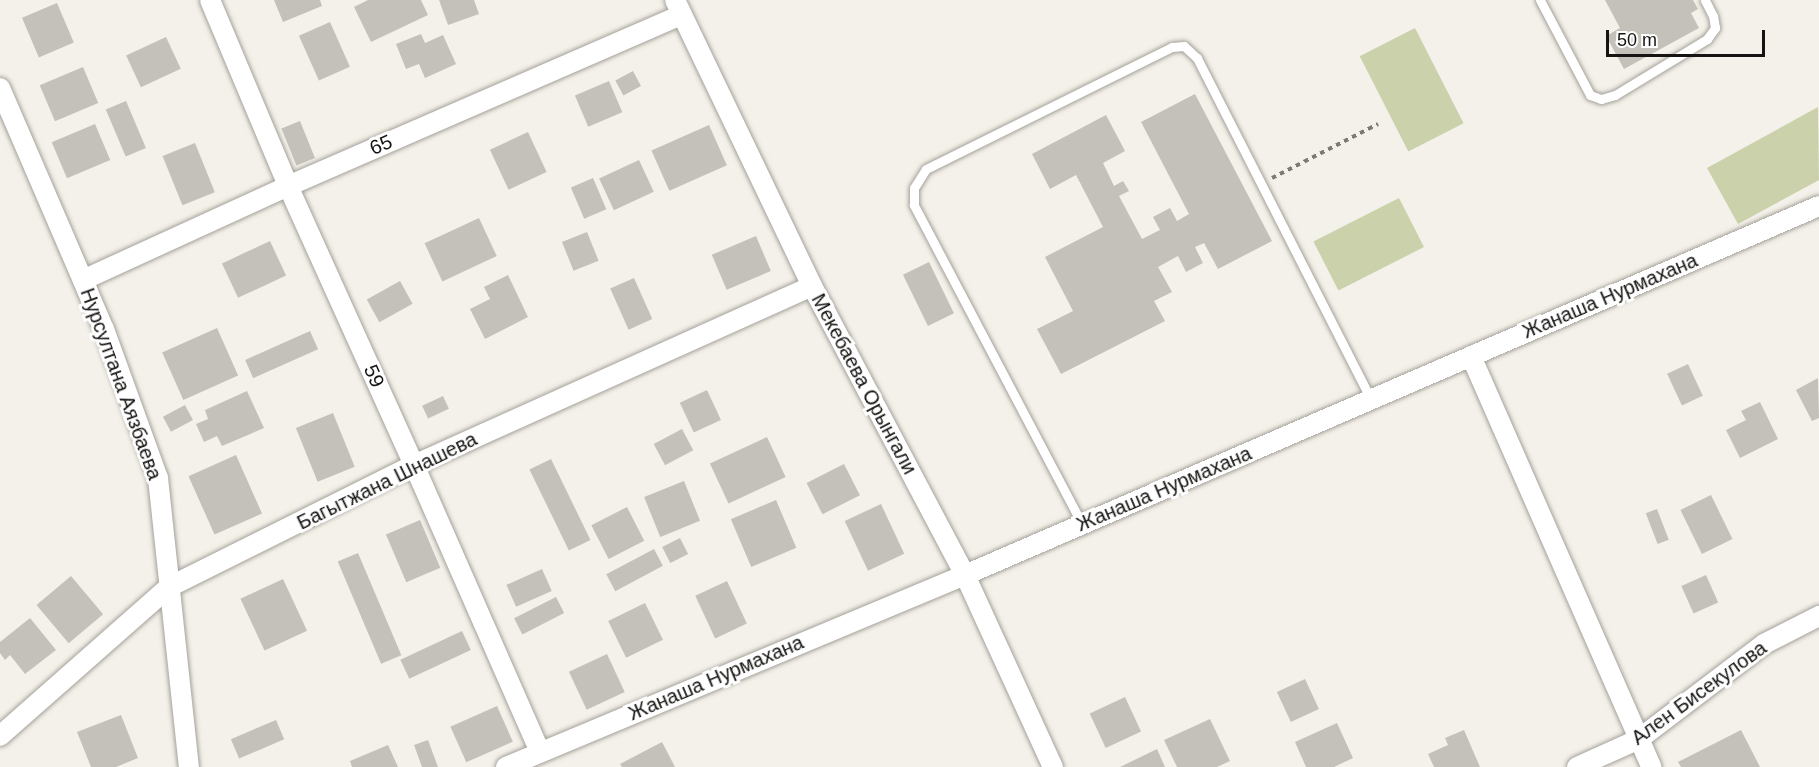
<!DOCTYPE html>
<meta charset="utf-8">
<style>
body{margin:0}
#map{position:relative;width:1819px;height:767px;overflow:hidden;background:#f4f1ea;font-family:Helvetica,sans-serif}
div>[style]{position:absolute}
.green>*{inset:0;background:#cbd1ab;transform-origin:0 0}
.building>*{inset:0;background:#c3c1ba;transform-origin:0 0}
.path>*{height:4px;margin-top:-2px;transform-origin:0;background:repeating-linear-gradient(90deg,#7c7a75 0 4.5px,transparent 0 9px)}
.roads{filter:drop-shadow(0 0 2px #a4a19a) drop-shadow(0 0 2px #a4a19a)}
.service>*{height:9px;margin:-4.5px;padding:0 4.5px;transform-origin:4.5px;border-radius:4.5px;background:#fff}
.minor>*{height:20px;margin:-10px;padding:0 10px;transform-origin:10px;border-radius:10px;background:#fff}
span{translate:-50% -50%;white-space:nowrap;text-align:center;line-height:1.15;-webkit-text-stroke:6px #fff;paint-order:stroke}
.street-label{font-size:20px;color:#151412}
.scale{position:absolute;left:1606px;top:30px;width:159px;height:27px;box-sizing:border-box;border:3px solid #151412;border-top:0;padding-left:8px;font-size:18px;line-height:21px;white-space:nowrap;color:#151412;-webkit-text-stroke:4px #fff;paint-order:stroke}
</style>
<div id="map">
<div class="green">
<i style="left:1415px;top:28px;width:107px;height:62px;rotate:63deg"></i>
<i style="clip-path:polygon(1818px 107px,1819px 180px,1738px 224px,1707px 168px)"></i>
<i style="left:1399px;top:198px;width:55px;height:96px;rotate:63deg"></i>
</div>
<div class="building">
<i style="clip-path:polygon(274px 0,320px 0,322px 6px,283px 22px)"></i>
<i style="clip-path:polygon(368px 0,421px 0,428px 15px,371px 42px,354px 7px)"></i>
<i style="clip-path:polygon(439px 0,474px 0,479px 14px,448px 25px)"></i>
<i style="clip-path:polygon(1605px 0,1693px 0,1698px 9px,1691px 13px,1699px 28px,1624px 69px,1606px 36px,1620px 28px)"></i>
<i style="left:57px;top:3px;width:43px;height:38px;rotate:67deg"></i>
<i style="left:330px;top:22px;width:49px;height:34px;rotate:66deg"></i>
<i style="clip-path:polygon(421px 34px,425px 43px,443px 35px,456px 64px,425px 78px,419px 64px,406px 69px,396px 44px)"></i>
<i style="left:166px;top:37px;width:35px;height:44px;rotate:65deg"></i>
<i style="left:83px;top:67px;width:39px;height:47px;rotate:67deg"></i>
<i style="left:633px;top:71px;width:17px;height:20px;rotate:62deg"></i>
<i style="left:609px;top:81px;width:34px;height:37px;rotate:67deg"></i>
<i style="clip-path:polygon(1195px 94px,1272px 241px,1218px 269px,1204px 243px,1195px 247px,1203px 263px,1186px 272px,1178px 256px,1158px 267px,1172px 292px,1154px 301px,1165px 321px,1061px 374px,1037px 329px,1073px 311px,1045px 257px,1103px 227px,1076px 175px,1050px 189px,1032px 154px,1106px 115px,1125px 151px,1103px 163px,1114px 186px,1123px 181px,1129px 191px,1119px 196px,1142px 239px,1160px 230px,1153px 217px,1170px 208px,1177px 221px,1189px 214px,1141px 122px)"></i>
<i style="left:126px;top:101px;width:51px;height:22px;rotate:67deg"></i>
<i style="left:300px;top:121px;width:40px;height:20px;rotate:68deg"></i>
<i style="left:95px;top:124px;width:39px;height:47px;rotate:67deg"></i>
<i style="left:709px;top:125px;width:44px;height:63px;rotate:66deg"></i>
<i style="left:528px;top:132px;width:44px;height:42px;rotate:65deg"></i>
<i style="left:195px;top:143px;width:53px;height:35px;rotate:68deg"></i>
<i style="left:639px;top:160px;width:35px;height:44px;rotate:65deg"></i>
<i style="left:593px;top:178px;width:34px;height:24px;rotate:67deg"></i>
<i style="left:479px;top:218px;width:42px;height:60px;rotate:65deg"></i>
<i style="left:587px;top:232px;width:31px;height:27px;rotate:68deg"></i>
<i style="left:756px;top:236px;width:38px;height:48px;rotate:67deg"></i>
<i style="left:270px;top:241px;width:38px;height:53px;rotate:65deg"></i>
<i style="left:929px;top:262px;width:57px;height:29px;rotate:64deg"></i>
<i style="clip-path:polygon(508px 275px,528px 317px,485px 339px,470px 309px,490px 299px,484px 287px)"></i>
<i style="left:634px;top:278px;width:45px;height:26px;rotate:66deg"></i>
<i style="left:400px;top:281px;width:26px;height:38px;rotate:61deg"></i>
<i style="left:217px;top:328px;width:52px;height:60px;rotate:66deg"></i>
<i style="left:310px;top:331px;width:20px;height:71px;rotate:66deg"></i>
<i style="left:1688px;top:364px;width:35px;height:23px;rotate:65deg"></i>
<i style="clip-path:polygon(1818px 378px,1819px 418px,1812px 421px,1796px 390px)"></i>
<i style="left:707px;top:390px;width:33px;height:30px;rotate:65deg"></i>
<i style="clip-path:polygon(247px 391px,264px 428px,222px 446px,217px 436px,204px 442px,196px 424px,208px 419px,205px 410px)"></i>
<i style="left:443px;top:396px;width:14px;height:23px;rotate:65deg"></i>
<i style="clip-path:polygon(1760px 402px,1778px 439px,1740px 458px,1726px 430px,1746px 420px,1741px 411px)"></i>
<i style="left:185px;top:405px;width:17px;height:25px;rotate:62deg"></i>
<i style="left:333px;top:413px;width:58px;height:40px;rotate:68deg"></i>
<i style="left:682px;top:429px;width:24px;height:32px;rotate:62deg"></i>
<i style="left:767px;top:437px;width:44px;height:63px;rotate:65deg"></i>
<i style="left:236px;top:455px;width:64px;height:52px;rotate:66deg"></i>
<i style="left:551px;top:459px;width:90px;height:24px;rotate:64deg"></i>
<i style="left:844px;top:464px;width:35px;height:42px;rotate:63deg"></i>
<i style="left:684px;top:481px;width:43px;height:43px;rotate:68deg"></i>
<i style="left:1711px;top:495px;width:49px;height:34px;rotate:64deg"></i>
<i style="left:776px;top:500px;width:52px;height:49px;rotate:67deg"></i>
<i style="left:881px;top:504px;width:55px;height:40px;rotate:65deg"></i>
<i style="left:627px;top:507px;width:38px;height:40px;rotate:63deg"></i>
<i style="left:1657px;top:509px;width:33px;height:12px;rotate:69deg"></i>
<i style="left:420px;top:520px;width:52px;height:37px;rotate:67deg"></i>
<i style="left:680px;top:538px;width:18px;height:20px;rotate:63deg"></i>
<i style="left:654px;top:549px;width:19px;height:54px;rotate:62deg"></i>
<i style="left:358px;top:553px;width:111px;height:22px;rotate:67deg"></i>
<i style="left:542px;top:569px;width:24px;height:39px;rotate:66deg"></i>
<i style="left:1706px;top:575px;width:30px;height:27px;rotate:66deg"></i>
<i style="left:71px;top:576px;width:50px;height:45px;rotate:50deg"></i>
<i style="left:283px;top:579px;width:57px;height:47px;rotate:65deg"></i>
<i style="left:727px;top:581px;width:47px;height:35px;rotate:65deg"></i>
<i style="left:556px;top:597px;width:18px;height:47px;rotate:63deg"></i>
<i style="left:645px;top:603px;width:41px;height:41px;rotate:64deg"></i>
<i style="clip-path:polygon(30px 618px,56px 650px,25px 674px,10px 655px,5px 660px,0 653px,0 642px)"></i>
<i style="left:462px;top:631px;width:21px;height:68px;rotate:65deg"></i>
<i style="left:607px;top:654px;width:42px;height:42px;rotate:65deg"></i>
<i style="left:1305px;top:679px;width:33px;height:31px;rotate:65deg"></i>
<i style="left:1125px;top:697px;width:38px;height:39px;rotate:65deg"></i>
<i style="left:497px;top:706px;width:39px;height:51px;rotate:66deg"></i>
<i style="clip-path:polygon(121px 715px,138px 758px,116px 767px,91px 767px,77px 732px)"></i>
<i style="clip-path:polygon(1210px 719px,1230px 761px,1217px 767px,1177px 767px,1164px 740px)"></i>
<i style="left:276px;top:720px;width:21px;height:49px;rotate:67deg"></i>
<i style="clip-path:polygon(1337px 723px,1353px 758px,1334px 767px,1306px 767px,1295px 742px)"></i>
<i style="clip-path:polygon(1464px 730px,1480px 767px,1434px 767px,1428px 754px,1448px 745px,1445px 738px)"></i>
<i style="clip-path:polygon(1741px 730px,1760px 767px,1681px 767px,1678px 762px)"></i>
<i style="clip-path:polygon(428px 740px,438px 767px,422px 767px,414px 745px)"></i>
<i style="clip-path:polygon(662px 742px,675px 767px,622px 767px,620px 764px)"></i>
<i style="clip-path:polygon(388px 745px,398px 767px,352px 767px,350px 761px)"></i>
<i style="clip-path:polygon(1157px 749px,1165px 767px,1120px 767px)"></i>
</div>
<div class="path">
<i style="left:1272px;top:178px;width:119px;rotate:-27deg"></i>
</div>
<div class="roads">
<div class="service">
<i style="left:1540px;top:0;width:107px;rotate:62.2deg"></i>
<i style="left:1590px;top:95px;width:12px;rotate:20deg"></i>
<i style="left:1601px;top:99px;width:15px;rotate:-16deg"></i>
<i style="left:1615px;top:95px;width:108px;rotate:-31.3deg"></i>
<i style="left:1707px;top:39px;width:14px;rotate:-54deg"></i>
<i style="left:1715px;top:28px;width:12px;rotate:-99deg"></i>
<i style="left:1713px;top:16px;width:18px;rotate:-117deg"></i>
<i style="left:1082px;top:524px;width:361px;rotate:-117.8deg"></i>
<i style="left:914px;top:205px;width:17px;rotate:-90deg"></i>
<i style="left:914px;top:188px;width:22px;rotate:-58deg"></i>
<i style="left:926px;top:169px;width:275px;rotate:-26.4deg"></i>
<i style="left:1172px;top:47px;width:12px;rotate:-5deg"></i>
<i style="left:1184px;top:46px;width:18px;rotate:43deg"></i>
<i style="left:1197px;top:58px;width:383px;rotate:63deg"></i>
</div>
<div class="minor">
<i style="left:210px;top:0;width:202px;rotate:67.2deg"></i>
<i style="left:288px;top:186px;width:306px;rotate:65.7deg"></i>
<i style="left:414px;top:465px;width:313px;rotate:66.3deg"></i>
<i style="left:675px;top:0;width:317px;rotate:64.4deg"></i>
<i style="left:812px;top:286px;width:327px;rotate:62.1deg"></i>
<i style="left:965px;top:575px;width:211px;rotate:65.4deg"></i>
<i style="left:0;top:88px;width:262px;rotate:66.7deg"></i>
<i style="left:104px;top:329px;width:158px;rotate:70.1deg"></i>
<i style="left:158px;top:478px;width:291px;rotate:83.9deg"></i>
<i style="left:83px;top:280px;width:226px;rotate:-24.6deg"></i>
<i style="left:288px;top:186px;width:429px;rotate:-23.5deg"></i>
<i style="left:1471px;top:356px;width:449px;rotate:66.3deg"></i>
<i style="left:0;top:736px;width:225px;rotate:-41.4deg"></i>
<i style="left:169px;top:587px;width:274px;rotate:-26.5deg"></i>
<i style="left:414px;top:465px;width:436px;rotate:-24.2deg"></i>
<i style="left:506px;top:767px;width:498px;rotate:-22.7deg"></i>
<i style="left:965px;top:575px;width:930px;rotate:-23.37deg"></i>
<i style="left:1577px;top:767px;width:68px;rotate:-24.3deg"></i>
<i style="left:1639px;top:739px;width:157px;rotate:-37.2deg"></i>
<i style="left:1764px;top:644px;width:62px;rotate:-27deg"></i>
</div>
</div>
<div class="street-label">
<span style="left:381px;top:145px;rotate:-23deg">65</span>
<span style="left:1610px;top:296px;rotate:-23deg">Жанаша Нурмахана</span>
<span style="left:374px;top:376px;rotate:66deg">59</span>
<span style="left:121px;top:384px;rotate:70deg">Нурсултана Аязбаева</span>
<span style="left:864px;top:384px;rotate:62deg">Мекебаева Орынгали</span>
<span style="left:387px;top:481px;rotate:-26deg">Багытжана Шнашева</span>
<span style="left:1164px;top:489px;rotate:-23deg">Жанаша Нурмахана</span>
<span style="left:716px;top:678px;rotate:-23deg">Жанаша Нурмахана</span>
<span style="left:1699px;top:693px;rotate:-36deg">Ален Бисекулова</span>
</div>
<div class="scale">50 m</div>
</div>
